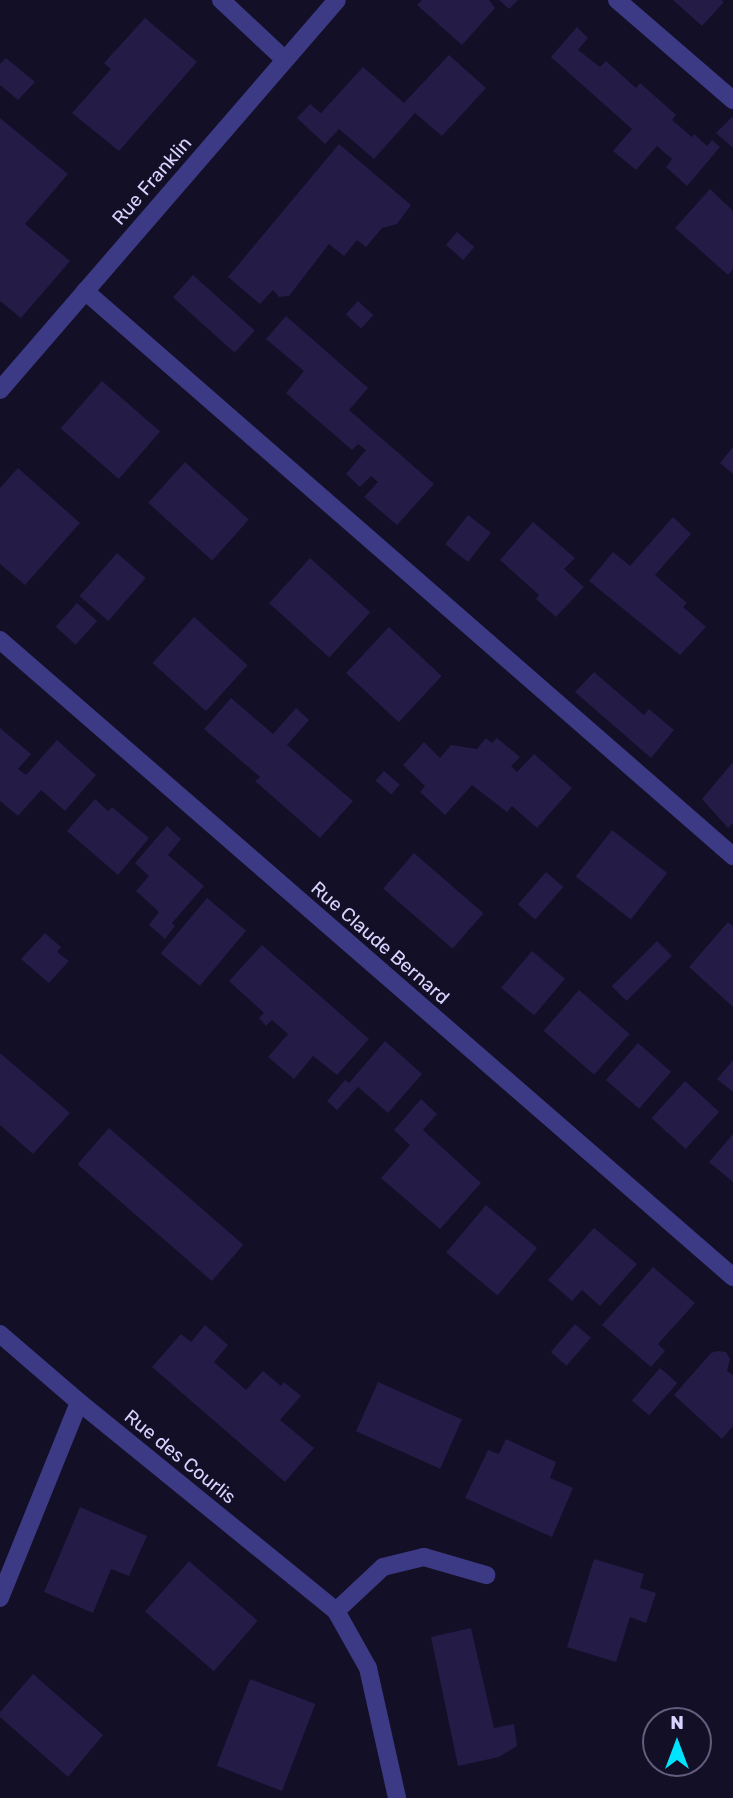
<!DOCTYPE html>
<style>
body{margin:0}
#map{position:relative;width:733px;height:1798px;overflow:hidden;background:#130f26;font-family:Rubik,sans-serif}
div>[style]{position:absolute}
.building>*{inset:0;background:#241b47;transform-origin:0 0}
.service>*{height:18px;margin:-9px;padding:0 9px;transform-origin:9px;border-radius:9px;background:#3d3a85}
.minor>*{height:18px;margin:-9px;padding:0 9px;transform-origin:9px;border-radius:9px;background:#3d3a85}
span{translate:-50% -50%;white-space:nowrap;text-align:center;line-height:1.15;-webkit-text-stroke:7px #130f26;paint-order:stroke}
.street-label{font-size:19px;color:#d9d4ff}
.north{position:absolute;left:642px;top:1707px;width:70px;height:70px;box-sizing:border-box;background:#130f26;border:2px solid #625e7d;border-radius:50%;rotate:0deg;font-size:19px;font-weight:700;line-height:28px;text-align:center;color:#d9d4ff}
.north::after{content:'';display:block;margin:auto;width:24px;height:32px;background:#00e5ff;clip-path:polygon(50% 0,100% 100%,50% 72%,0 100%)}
</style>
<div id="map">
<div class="building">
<i style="clip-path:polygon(422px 0,489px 0,495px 8px,462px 45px,417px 5px)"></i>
<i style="clip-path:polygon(499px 0,518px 0,509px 9px)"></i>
<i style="clip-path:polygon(673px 0,721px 0,724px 2px,702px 26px)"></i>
<i style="clip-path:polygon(145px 18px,197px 62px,119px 151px,72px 113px,111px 69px,104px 63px)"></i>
<i style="clip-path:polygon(577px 27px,588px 38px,578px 50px,600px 67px,606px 61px,636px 88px,640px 83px,676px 115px,672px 120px,692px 137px,694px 134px,707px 146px,712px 140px,720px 147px,687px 186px,666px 167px,672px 159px,657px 146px,636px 170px,613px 151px,632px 129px,551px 57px)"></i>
<i style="clip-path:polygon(449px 55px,486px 88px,442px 136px,415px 113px,374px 159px,339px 129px,325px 144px,297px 118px,310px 104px,321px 113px,363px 67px,404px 103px)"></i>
<i style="clip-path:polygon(6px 58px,35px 82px,18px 100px,0 85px,0 64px)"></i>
<i style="clip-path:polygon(732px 117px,733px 118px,733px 148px,716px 133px)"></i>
<i style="clip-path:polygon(0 118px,68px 174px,25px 224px,70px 261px,21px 318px,0 301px)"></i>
<i style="clip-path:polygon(339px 144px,411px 205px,397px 224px,382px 228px,366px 247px,357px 240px,344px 256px,329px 244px,289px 296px,279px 297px,273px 290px,260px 304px,228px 277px)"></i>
<i style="clip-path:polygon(710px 189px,733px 211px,733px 269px,728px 275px,675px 228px)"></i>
<i style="left:457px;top:232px;width:23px;height:17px;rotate:41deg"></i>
<i style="left:193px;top:275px;width:83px;height:30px;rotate:42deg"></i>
<i style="left:358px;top:301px;width:21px;height:18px;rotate:43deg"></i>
<i style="clip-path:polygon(286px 316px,368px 388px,349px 410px,434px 484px,397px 525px,364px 497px,378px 482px,371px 476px,360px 487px,346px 474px,366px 450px,358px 444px,352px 450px,286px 393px,304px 371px,266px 339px)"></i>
<i style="left:102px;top:381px;width:77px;height:63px;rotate:41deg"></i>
<i style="clip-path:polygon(733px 447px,733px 474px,720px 463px)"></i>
<i style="left:185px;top:462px;width:86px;height:55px;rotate:42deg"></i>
<i style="clip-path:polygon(18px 468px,80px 523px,25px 585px,0 564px,0 488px)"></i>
<i style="left:468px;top:515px;width:29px;height:37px;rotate:38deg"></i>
<i style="clip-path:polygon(673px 517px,691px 534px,655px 575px,687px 603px,683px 607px,706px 627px,680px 655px,589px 581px,613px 552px,630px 566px)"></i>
<i style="clip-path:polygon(533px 522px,575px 558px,564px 569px,584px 587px,556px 617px,536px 599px,539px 595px,500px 560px)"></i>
<i style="left:117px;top:553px;width:38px;height:57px;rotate:41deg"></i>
<i style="left:310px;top:558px;width:81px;height:61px;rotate:42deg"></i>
<i style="left:77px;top:603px;width:27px;height:32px;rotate:42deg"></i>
<i style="left:194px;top:617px;width:72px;height:62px;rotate:42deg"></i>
<i style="left:389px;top:627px;width:72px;height:63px;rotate:43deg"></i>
<i style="clip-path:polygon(594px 672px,644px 715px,649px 709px,674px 730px,651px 758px,575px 692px)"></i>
<i style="clip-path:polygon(231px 698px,273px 734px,296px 708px,309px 720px,287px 745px,353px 801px,320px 838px,255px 781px,260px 777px,204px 729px)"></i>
<i style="clip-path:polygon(0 728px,31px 754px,18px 769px,26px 775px,57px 740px,96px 775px,65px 811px,41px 790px,18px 816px,0 801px)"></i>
<i style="clip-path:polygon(486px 738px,492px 743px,497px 738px,520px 757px,511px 766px,517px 772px,534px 754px,572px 788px,537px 828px,512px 806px,507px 812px,472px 785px,445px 815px,420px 792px,425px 786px,403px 765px,424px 742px,440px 758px,451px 745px,477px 749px)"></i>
<i style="clip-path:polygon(733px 762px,733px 823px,728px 828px,702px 799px)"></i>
<i style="left:384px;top:771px;width:21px;height:13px;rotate:41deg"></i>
<i style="clip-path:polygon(95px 799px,108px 811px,112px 807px,149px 838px,118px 875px,67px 831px)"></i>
<i style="clip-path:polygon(167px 826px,181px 839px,168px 855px,204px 886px,172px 923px,175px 926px,165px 939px,149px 925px,159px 912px,136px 891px,149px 876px,135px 863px)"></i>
<i style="left:612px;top:830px;width:70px;height:59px;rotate:38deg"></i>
<i style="left:414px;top:853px;width:92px;height:47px;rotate:41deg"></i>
<i style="left:546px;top:872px;width:23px;height:43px;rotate:41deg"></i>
<i style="left:207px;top:898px;width:51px;height:72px;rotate:40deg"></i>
<i style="clip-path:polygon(728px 922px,733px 926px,733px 1007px,689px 967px)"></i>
<i style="clip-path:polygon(45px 933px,61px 947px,57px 952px,69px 961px,49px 983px,21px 959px)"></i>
<i style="left:657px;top:941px;width:21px;height:64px;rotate:45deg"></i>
<i style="clip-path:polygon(262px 945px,369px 1039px,337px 1075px,313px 1056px,294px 1079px,268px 1057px,288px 1034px,272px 1020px,266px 1026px,259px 1018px,264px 1013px,229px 981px)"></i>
<i style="left:532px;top:951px;width:43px;height:48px;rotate:40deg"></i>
<i style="left:579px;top:990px;width:67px;height:54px;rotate:41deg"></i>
<i style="clip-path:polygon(385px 1041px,422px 1074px,388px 1113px,358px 1087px,337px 1110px,327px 1101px,345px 1080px,349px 1083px)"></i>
<i style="left:638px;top:1043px;width:44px;height:49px;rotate:41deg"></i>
<i style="clip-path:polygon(0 1053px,70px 1113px,33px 1154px,0 1125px)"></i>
<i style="clip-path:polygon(733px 1060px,733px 1092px,717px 1079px)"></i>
<i style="left:685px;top:1081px;width:46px;height:50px;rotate:42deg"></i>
<i style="clip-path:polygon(421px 1099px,437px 1114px,423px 1130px,481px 1183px,440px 1229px,381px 1178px,410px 1145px,394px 1130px)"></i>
<i style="left:109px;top:1128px;width:178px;height:48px;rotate:41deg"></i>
<i style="clip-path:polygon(733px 1134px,733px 1182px,709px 1162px)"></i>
<i style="left:486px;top:1205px;width:67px;height:62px;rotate:40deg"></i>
<i style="clip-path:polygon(594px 1228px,637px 1264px,600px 1306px,582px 1290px,572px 1301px,548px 1280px)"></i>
<i style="clip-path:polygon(653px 1267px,695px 1303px,658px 1344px,665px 1351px,651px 1367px,602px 1325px)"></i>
<i style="left:575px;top:1324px;width:21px;height:37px;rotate:41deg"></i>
<i style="clip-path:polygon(205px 1325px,228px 1345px,214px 1362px,246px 1390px,263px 1371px,281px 1386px,284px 1382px,301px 1396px,280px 1420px,314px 1448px,285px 1482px,152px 1367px,181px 1334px,191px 1342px)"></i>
<i style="clip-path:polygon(717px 1351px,726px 1352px,730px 1359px,727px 1371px,733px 1375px,733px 1426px,722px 1439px,674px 1395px,711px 1353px)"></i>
<i style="left:660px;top:1368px;width:23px;height:43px;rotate:41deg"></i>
<i style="left:378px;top:1382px;width:92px;height:54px;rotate:24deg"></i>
<i style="clip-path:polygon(506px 1439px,556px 1462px,550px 1478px,573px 1488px,552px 1537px,465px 1498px,488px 1450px,499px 1454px)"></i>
<i style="clip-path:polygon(80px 1507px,147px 1536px,129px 1576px,111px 1569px,93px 1613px,44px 1592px)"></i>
<i style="clip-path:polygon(594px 1559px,644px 1574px,640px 1588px,656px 1593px,646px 1623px,630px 1617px,616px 1662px,567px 1647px)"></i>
<i style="left:189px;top:1561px;width:91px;height:67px;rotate:41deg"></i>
<i style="clip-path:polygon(471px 1628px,494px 1728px,514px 1724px,517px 1746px,499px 1757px,458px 1766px,431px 1637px)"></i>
<i style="clip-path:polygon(33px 1674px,103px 1735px,68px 1777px,0 1717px,0 1712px)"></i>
<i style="left:250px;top:1679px;width:70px;height:93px;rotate:21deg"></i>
</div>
<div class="service">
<i style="left:617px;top:0;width:153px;rotate:40.8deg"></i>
<i style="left:85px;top:291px;width:860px;rotate:41.09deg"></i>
</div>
<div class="minor">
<i style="left:221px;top:0;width:86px;rotate:43.1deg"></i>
<i style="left:0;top:390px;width:515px;rotate:-49.17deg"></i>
<i style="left:0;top:640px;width:971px;rotate:40.99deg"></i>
<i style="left:0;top:1334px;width:104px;rotate:40.7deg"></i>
<i style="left:79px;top:1402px;width:331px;rotate:39.1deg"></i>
<i style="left:336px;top:1611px;width:65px;rotate:60.7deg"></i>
<i style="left:368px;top:1668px;width:133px;rotate:77.4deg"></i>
<i style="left:0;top:1598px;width:211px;rotate:-68deg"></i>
<i style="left:336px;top:1611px;width:64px;rotate:-43.1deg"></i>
<i style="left:383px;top:1567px;width:42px;rotate:-13.7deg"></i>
<i style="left:424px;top:1557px;width:65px;rotate:16.2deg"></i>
</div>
<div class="street-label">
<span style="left:152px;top:181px;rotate:-49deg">Rue Franklin</span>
<span style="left:380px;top:943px;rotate:41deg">Rue Claude Bernard</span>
<span style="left:180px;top:1457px;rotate:39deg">Rue des Courlis</span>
</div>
<div class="north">N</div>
</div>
